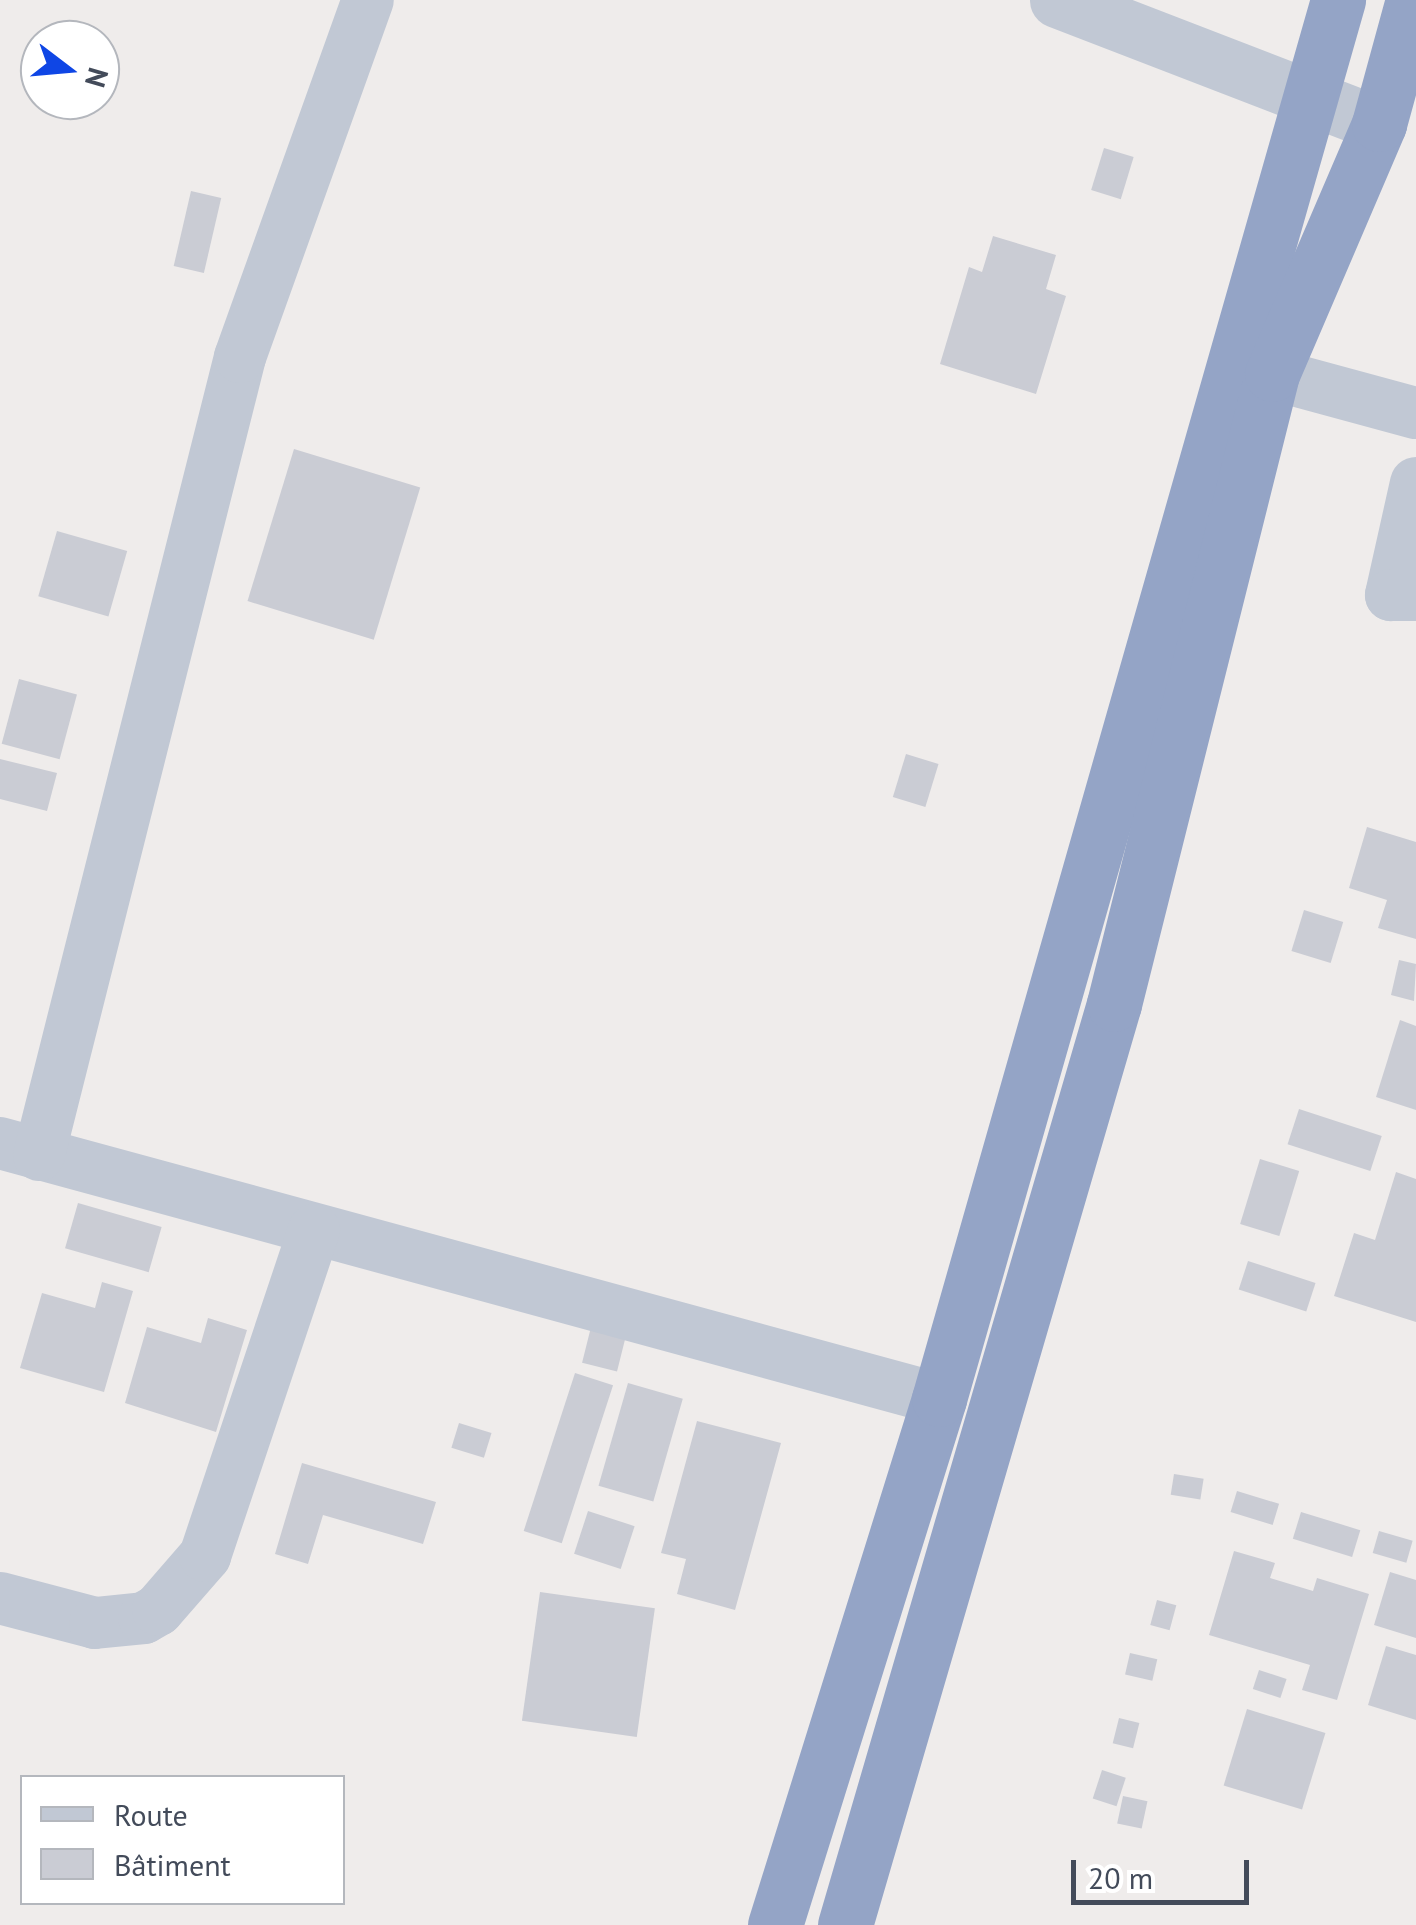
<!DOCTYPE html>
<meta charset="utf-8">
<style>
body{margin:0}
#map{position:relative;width:1416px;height:1925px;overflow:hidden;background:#efeceb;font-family:"PT Sans",sans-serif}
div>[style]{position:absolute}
.building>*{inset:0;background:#caccd4;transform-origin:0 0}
.minor>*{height:52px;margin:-26px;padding:0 26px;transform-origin:26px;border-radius:26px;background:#c1c8d4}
.tertiary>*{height:55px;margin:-27.5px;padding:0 27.5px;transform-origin:27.5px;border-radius:27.5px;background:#c1c8d4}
.trunk>*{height:55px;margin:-27.5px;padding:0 27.5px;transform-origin:27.5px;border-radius:27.5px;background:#94a4c6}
span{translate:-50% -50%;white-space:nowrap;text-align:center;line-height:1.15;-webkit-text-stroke:8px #fff;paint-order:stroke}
.legend{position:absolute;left:20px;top:1775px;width:325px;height:130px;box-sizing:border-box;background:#fff;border:2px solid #b4b7bd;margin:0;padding:12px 18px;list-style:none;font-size:30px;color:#434b5a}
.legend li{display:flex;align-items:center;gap:20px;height:50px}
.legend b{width:50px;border:2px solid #b4b7bd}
.north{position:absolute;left:20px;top:20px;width:100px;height:100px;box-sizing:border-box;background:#fff;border:2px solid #b4b7bd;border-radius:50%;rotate:106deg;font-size:28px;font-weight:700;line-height:40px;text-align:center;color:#434b5a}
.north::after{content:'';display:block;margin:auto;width:35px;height:45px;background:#0f46e5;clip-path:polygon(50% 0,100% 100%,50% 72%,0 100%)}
.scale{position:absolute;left:1071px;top:1860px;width:178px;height:45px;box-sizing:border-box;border:5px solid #434b5a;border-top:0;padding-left:12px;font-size:30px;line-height:35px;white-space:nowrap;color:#434b5a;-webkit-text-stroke:8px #fff;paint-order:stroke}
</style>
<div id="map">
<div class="building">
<i style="left:1104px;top:148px;width:31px;height:44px;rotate:17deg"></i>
<i style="left:191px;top:191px;width:31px;height:77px;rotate:13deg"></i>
<i style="clip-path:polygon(993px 236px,1056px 255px,1046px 289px,1066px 296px,1036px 394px,940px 364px,969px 267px,982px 272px)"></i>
<i style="left:294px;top:449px;width:132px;height:159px;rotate:17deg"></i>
<i style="left:57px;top:531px;width:73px;height:68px;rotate:16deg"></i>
<i style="left:19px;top:679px;width:60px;height:67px;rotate:15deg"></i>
<i style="left:906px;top:754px;width:34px;height:45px;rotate:17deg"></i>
<i style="clip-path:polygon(0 759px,57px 773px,47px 811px,0 799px)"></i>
<i style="clip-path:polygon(1367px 827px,1416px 842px,1416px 939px,1378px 928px,1387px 900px,1349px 888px)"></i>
<i style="left:1304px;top:910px;width:41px;height:43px;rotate:17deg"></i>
<i style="clip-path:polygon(1399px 960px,1416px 964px,1414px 1001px,1391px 995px)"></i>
<i style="clip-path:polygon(1400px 1020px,1416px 1026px,1416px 1110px,1376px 1097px)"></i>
<i style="left:1299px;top:1109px;width:87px;height:37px;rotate:18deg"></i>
<i style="left:1260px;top:1159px;width:41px;height:68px;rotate:17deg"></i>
<i style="clip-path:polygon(1396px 1172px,1416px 1179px,1416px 1322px,1334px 1296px,1354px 1233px,1375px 1240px)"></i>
<i style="left:78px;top:1203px;width:87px;height:47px;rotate:16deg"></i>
<i style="left:1248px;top:1261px;width:71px;height:30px;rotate:18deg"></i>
<i style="clip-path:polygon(102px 1282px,133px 1291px,104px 1392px,20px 1368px,42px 1293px,95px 1308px)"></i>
<i style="clip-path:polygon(208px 1318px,247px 1330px,216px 1432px,125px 1403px,147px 1327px,201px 1343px)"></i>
<i style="left:592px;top:1323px;width:36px;height:41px;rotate:14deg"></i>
<i style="left:575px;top:1373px;width:40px;height:166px;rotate:18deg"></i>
<i style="left:628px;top:1383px;width:57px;height:107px;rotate:16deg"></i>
<i style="clip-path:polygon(697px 1421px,781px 1443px,735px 1610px,677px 1594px,686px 1559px,661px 1553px)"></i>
<i style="left:459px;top:1423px;width:34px;height:26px;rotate:17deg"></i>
<i style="clip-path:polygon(302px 1463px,436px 1502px,423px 1544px,323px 1515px,308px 1564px,275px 1554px)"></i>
<i style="left:1174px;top:1474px;width:30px;height:21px;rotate:9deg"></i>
<i style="left:1237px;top:1491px;width:44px;height:22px;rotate:17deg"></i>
<i style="left:588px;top:1511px;width:49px;height:45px;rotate:18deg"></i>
<i style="left:1301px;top:1512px;width:62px;height:28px;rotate:17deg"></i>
<i style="left:1379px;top:1531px;width:35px;height:23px;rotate:16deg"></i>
<i style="clip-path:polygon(1234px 1551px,1275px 1563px,1270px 1578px,1313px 1591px,1317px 1578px,1369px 1594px,1337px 1700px,1302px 1690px,1310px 1665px,1209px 1635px)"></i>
<i style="clip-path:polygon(1390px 1572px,1416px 1580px,1416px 1638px,1374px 1625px)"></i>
<i style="left:540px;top:1592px;width:116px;height:130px;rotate:8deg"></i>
<i style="left:1157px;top:1600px;width:20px;height:26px;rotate:15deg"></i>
<i style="clip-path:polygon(1386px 1646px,1416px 1655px,1416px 1720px,1368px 1705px)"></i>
<i style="left:1130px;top:1653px;width:28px;height:22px;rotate:13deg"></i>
<i style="left:1259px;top:1670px;width:29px;height:20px;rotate:18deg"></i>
<i style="left:1247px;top:1709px;width:82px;height:80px;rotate:17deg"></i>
<i style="left:1119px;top:1718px;width:21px;height:26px;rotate:14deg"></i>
<i style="left:1102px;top:1770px;width:25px;height:30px;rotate:18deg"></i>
<i style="left:1123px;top:1796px;width:25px;height:28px;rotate:12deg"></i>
</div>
<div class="minor">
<i style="left:1272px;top:374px;width:149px;rotate:15.2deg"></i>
<i style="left:1416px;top:483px;width:115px;rotate:102.6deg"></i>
<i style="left:1391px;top:595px;width:25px"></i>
<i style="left:0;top:1143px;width:973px;rotate:15.25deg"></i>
<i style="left:39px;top:1155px;width:823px;rotate:-75.86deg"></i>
<i style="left:240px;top:357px;width:379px;rotate:-70.3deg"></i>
<i style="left:0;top:1598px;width:98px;rotate:14.7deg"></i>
<i style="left:95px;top:1623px;width:49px;rotate:-5.8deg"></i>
<i style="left:144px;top:1618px;width:16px;rotate:-30deg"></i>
<i style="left:158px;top:1610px;width:72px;rotate:-49deg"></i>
<i style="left:205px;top:1556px;width:344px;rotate:-71.5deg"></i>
</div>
<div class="tertiary">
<i style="left:1057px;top:0;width:345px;rotate:21.1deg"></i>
</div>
<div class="trunk">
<i style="left:775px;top:1925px;width:551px;rotate:-72.68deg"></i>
<i style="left:939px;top:1399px;width:1455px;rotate:-74.08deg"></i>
<i style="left:845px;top:1925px;width:959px;rotate:-73.72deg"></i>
<i style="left:1114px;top:1004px;width:650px;rotate:-75.92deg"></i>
<i style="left:1272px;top:374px;width:272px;rotate:-66.8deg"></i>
<i style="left:1379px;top:124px;width:129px;rotate:-74.7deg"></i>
</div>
<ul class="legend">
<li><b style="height:12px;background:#c1c8d4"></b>Route</li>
<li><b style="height:28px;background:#caccd4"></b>Bâtiment</li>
</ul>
<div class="north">N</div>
<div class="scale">20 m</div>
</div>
